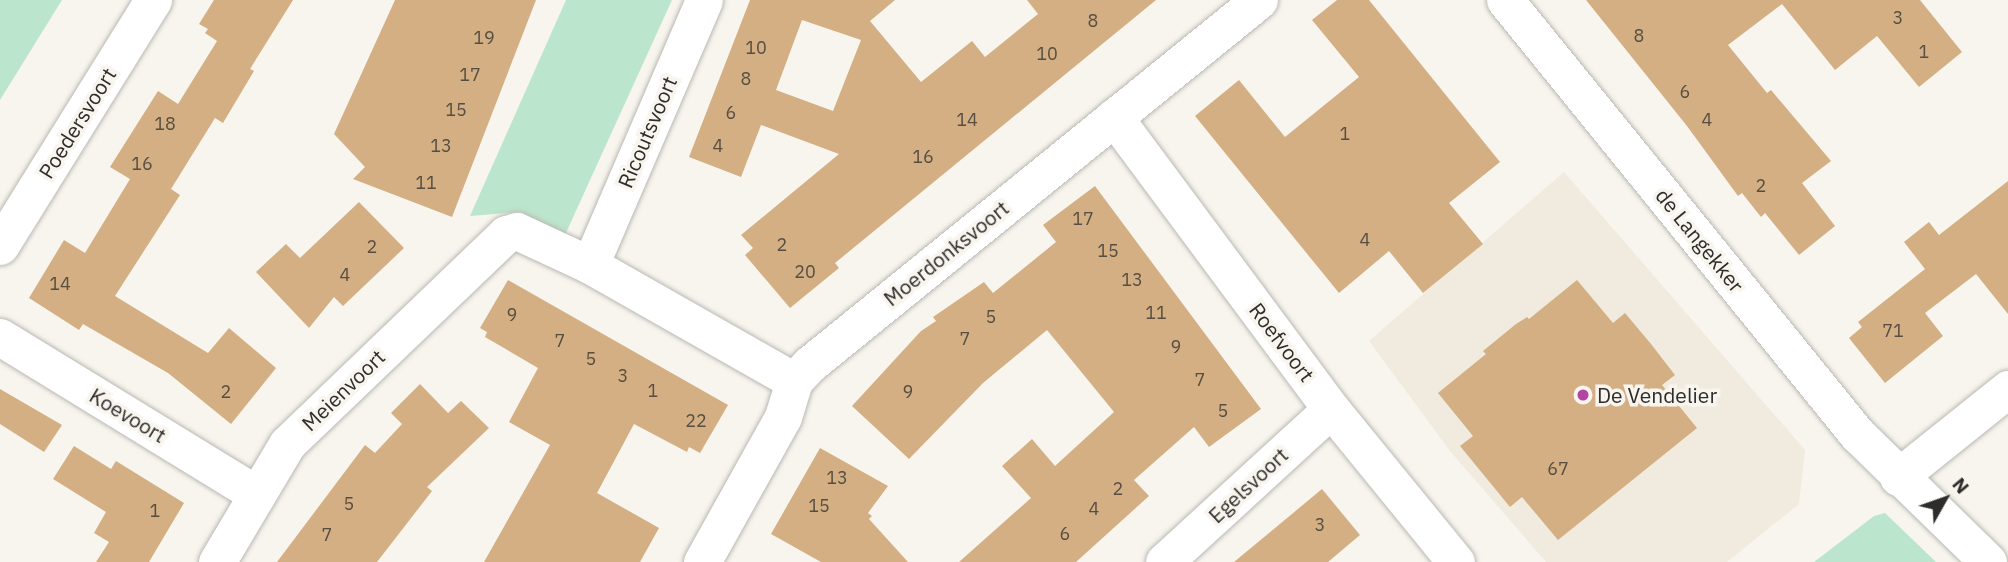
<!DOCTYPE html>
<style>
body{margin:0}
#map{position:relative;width:2008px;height:562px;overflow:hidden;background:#f8f5ef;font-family:"IBM Plex Sans",sans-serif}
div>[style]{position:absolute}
.built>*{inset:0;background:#f0ebde}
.green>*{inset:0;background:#bce5cd}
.building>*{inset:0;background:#d3af83}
.roads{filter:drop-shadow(0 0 2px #bab8b2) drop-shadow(0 0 2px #bab8b2)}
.street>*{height:37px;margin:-18.5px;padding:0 18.5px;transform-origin:18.5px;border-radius:18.5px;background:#fff}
.dots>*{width:19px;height:19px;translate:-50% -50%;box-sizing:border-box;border:4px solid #f8f5ef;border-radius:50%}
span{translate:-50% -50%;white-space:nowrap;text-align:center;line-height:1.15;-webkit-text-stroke:7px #f8f5ef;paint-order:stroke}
.number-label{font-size:18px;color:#574e41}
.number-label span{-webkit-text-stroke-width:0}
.street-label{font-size:21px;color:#2e2d2b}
.poi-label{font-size:21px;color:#2e2d2b}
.left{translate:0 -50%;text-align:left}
.north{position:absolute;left:1910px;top:464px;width:70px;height:70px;-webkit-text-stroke:5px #f8f5ef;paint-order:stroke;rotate:50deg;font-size:19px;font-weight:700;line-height:28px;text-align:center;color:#2e2d2b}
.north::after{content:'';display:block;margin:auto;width:24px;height:32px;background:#2e2d2b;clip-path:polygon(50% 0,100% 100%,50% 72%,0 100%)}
</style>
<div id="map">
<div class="built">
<i style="clip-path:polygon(1564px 172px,1805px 450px,1799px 504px,1727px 562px,1546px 562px,1450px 451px,1369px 341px)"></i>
</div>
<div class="green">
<i style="clip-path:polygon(0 0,62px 0,0 100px)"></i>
<i style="clip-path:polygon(566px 0,672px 0,565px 235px,520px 212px,470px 216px)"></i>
<i style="clip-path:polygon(1885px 513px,1936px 562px,1814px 562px,1874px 516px)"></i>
</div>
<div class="building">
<i style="clip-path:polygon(214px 0,293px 0,250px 69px,254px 71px,223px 123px,215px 118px,171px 189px,180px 195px,115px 296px,208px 353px,229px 328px,276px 368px,231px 424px,168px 373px,83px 324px,79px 330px,29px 298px,64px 240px,85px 253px,130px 179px,110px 167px,158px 91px,178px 104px,217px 41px,205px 33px,208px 29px,199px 24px)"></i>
<i style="clip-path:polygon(395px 0,536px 0,452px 217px,353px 179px,365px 167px,334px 134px)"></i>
<i style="clip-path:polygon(evenodd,750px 0,895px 0,870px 21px,921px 82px,972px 41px,985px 57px,1038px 14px,1027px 0,1156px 0,835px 263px,839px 268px,790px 308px,745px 255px,753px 248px,741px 235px,839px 154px,761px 125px,741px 177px,689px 157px,750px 0,802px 20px,861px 40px,833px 111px,776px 90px,802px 20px)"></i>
<i style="clip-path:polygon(1337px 0,1369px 0,1500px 162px,1449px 203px,1483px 244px,1423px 293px,1389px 251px,1339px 293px,1195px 116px,1239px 80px,1285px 137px,1359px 77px,1312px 20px)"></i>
<i style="clip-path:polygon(1586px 0,1920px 0,1962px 52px,1919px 87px,1877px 36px,1835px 70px,1782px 4px,1728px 45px,1767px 93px,1771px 90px,1831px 161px,1802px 183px,1835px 226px,1799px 255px,1765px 213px,1761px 217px,1742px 193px,1738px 196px,1687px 126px)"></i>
<i style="clip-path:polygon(2008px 181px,2008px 314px,1976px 274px,1925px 313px,1943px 336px,1885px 383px,1849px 338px,1862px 327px,1858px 322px,1925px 269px,1904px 242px,1929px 222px,1939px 235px)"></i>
<i style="clip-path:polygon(1095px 186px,1261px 409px,1209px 447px,1194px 427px,1134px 480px,1149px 496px,1076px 562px,959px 562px,1031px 498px,1002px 466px,1032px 439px,1055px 466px,1114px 412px,1047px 330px,983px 383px,909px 459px,852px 406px,921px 331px,936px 321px,933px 317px,984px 282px,993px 293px,1056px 242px,1043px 225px)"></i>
<i style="clip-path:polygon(359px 202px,404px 248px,343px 306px,334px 297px,309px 328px,256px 272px,286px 244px,300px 258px)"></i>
<i style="clip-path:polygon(508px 280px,728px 405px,700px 453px,689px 447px,687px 452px,634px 424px,597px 493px,659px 528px,640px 562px,484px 562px,550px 445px,509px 422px,538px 368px,485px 337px,487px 332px,480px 328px)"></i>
<i style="clip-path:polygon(1577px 280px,1613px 323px,1625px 313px,1651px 344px,1675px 375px,1662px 385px,1697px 428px,1558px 540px,1522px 497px,1510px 507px,1460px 446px,1473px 436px,1438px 393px,1486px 354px,1483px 351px,1516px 324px,1527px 317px,1529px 319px)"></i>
<i style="clip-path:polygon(420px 384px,448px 413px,461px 401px,489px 428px,427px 487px,432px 491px,377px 562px,277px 562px,365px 445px,375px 453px,402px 424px,391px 413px)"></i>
<i style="clip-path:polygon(0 389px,62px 425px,44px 452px,0 424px)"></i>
<i style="clip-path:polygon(74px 446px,111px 469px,116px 461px,184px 503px,149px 562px,96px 562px,109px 542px,94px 533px,106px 512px,53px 479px)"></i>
<i style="clip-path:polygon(820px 448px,888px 486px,868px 513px,872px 516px,869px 519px,908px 562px,821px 562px,771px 534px)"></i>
<i style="clip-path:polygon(1322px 489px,1360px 535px,1328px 562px,1234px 562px)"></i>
</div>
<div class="roads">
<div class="street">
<i style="left:1505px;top:0;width:559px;rotate:50.96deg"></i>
<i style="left:1857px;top:434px;width:183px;rotate:44.3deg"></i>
<i style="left:1114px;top:117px;width:364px;rotate:53.4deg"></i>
<i style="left:1331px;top:409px;width:198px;rotate:50.8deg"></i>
<i style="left:0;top:246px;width:290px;rotate:-58.1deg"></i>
<i style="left:590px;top:265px;width:288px;rotate:-66.7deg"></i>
<i style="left:0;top:337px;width:300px;rotate:31.5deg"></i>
<i style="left:1898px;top:477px;width:141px;rotate:-38.7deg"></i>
<i style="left:217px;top:562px;width:137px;rotate:-59.3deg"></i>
<i style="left:287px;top:444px;width:303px;rotate:-43.8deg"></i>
<i style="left:506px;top:234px;width:11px;rotate:-15deg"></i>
<i style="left:517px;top:231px;width:81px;rotate:25deg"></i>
<i style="left:590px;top:265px;width:235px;rotate:29.6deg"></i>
<i style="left:702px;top:562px;width:166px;rotate:-60.8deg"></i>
<i style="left:783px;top:417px;width:38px;rotate:-73deg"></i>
<i style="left:794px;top:381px;width:23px;rotate:-47deg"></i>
<i style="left:810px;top:364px;width:578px;rotate:-39.03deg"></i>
<i style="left:1164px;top:562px;width:226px;rotate:-42.5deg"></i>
</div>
</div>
<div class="dots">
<i style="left:1583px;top:395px;background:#b244a2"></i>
</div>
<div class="number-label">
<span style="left:1898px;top:18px">3</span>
<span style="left:1093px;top:21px">8</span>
<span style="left:1639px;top:36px">8</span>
<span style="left:484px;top:38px">19</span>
<span style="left:756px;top:48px">10</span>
<span style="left:1924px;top:52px">1</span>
<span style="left:1047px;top:54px">10</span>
<span style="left:470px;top:75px">17</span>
<span style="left:746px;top:79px">8</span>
<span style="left:1685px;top:92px">6</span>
<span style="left:456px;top:110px">15</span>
<span style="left:731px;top:113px">6</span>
<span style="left:967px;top:120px">14</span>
<span style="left:1707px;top:120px">4</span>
<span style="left:165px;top:124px">18</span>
<span style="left:1345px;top:134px">1</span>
<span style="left:441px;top:146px">13</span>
<span style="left:718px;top:146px">4</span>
<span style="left:923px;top:157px">16</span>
<span style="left:142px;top:164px">16</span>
<span style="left:426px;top:183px">11</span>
<span style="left:1761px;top:186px">2</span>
<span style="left:1083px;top:219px">17</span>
<span style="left:1365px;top:240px">4</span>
<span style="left:782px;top:245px">2</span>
<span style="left:372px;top:247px">2</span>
<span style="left:1108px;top:251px">15</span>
<span style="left:805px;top:272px">20</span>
<span style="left:345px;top:275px">4</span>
<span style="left:1132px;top:280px">13</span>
<span style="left:60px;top:284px">14</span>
<span style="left:1156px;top:313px">11</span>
<span style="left:512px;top:315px">9</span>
<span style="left:991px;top:317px">5</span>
<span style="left:1893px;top:331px">71</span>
<span style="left:965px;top:339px">7</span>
<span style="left:560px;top:341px">7</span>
<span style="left:1176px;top:347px">9</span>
<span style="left:591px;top:359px">5</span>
<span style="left:623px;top:376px">3</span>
<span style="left:1200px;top:380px">7</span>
<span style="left:653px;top:391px">1</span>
<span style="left:226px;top:392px">2</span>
<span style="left:908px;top:392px">9</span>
<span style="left:1223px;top:411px">5</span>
<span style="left:696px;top:421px">22</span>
<span style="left:1558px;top:469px">67</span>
<span style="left:837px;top:478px">13</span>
<span style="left:1118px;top:489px">2</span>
<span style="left:349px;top:504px">5</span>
<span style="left:819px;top:506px">15</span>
<span style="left:1094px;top:509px">4</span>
<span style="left:155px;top:511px">1</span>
<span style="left:1320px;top:525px">3</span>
<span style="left:1065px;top:534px">6</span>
<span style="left:327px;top:535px">7</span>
</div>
<div class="street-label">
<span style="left:77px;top:123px;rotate:-58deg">Poedersvoort</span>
<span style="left:647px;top:132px;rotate:-67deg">Ricoutsvoort</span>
<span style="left:1700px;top:240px;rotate:51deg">de Langekker</span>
<span style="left:946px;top:253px;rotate:-39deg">Moerdonksvoort</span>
<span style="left:1282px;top:342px;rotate:53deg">Roefvoort</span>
<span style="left:343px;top:390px;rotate:-44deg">Meienvoort</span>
<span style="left:128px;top:415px;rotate:31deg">Koevoort</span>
<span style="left:1248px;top:485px;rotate:-43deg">Egelsvoort</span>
</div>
<div class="poi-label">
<span class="left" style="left:1597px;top:395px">De Vendelier</span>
</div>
<div class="north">N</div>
</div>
